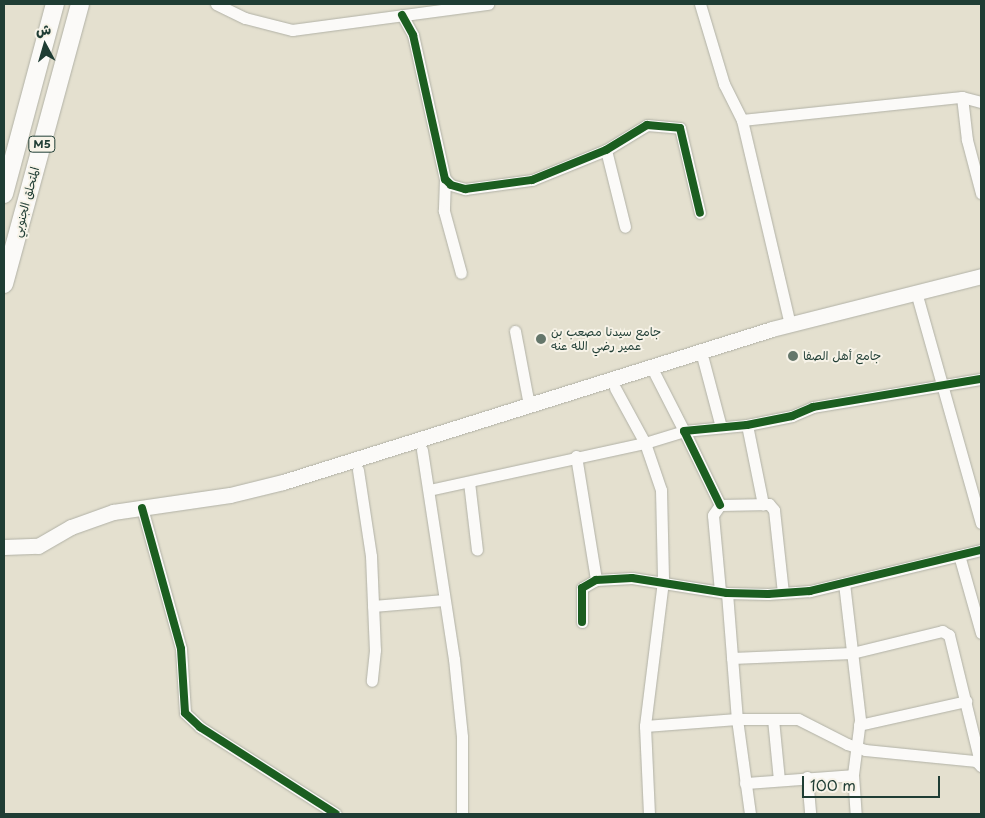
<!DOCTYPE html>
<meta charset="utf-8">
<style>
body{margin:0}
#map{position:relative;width:985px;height:818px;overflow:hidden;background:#e4e0cf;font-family:"Playpen Sans","Playpen Sans Arabic",sans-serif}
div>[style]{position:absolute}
.roads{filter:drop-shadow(0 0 1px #b1b1a6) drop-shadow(0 0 1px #b1b1a6)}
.minor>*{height:11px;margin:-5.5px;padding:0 5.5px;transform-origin:5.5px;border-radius:5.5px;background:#fbfaf8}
.major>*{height:15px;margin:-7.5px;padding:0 7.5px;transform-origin:7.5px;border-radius:7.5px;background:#fbfaf8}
.highway>*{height:18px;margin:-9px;padding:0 9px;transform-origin:9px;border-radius:9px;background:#fbfaf8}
.cycleway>*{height:8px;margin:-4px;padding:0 4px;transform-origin:4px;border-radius:4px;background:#1b5e20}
.dots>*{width:14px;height:14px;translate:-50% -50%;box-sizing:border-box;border:2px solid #f7f3e8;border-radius:50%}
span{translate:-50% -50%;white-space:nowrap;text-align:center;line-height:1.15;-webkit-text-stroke:4px #f7f3e8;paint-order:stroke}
.shield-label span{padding:1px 4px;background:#f7f3e8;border:1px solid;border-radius:4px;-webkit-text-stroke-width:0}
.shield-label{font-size:11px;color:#1f3d34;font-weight:700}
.street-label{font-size:12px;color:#1f3d34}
.poi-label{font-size:12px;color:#1f3d34}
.left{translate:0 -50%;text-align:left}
.frame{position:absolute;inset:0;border:5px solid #1f3d34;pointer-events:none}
.north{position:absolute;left:20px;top:20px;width:50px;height:50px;-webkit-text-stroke:4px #f7f3e8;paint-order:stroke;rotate:354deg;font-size:14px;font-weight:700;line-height:20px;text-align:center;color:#1f3d34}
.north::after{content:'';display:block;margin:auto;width:18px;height:22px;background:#1f3d34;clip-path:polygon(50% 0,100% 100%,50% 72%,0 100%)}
.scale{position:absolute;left:802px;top:776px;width:138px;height:22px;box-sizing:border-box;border:2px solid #1f3d34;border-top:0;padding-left:6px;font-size:15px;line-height:18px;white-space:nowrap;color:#1f3d34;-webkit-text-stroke:4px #f7f3e8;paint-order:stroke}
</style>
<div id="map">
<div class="roads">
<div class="minor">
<i style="left:216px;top:4px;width:32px;rotate:26deg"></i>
<i style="left:245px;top:18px;width:49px;rotate:14.3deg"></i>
<i style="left:292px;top:30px;width:198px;rotate:-7.6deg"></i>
<i style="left:700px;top:4px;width:84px;rotate:73.3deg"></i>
<i style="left:724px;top:84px;width:40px;rotate:63.4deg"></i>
<i style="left:742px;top:120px;width:221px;rotate:-6deg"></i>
<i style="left:962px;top:97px;width:20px;rotate:15deg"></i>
<i style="left:402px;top:15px;width:23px;rotate:61deg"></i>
<i style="left:413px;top:35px;width:148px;rotate:77.5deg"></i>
<i style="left:445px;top:179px;width:8px;rotate:45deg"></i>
<i style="left:451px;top:185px;width:15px;rotate:16deg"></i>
<i style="left:465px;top:189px;width:68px;rotate:-7.7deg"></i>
<i style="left:532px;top:180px;width:80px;rotate:-22.1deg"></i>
<i style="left:606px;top:150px;width:48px;rotate:-31.4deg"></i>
<i style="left:647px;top:125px;width:33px;rotate:5deg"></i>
<i style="left:680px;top:128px;width:87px;rotate:76.8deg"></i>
<i style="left:962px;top:97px;width:43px;rotate:83.4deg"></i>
<i style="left:967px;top:140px;width:55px;rotate:75.2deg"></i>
<i style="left:742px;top:120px;width:210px;rotate:76.8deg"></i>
<i style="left:606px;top:150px;width:79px;rotate:76.1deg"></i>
<i style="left:445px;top:179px;width:32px;rotate:92deg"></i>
<i style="left:444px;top:211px;width:64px;rotate:74.7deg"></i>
<i style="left:916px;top:292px;width:240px;rotate:74.3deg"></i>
<i style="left:515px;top:331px;width:75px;rotate:79.3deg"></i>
<i style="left:703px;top:359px;width:70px;rotate:75.2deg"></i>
<i style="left:615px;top:388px;width:63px;rotate:61.4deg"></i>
<i style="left:645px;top:443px;width:50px;rotate:71.2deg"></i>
<i style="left:661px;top:490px;width:91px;rotate:88.7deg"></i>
<i style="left:663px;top:581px;width:146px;rotate:97.1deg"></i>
<i style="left:645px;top:726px;width:88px;rotate:87.4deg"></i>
<i style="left:747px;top:425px;width:81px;rotate:78.6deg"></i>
<i style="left:422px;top:450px;width:211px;rotate:81.3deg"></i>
<i style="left:454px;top:659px;width:78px;rotate:84.1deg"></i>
<i style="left:462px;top:737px;width:77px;rotate:90deg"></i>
<i style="left:576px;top:456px;width:126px;rotate:80.8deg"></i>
<i style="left:358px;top:470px;width:87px;rotate:81.4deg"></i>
<i style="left:371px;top:556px;width:94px;rotate:87.6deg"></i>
<i style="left:375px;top:650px;width:31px;rotate:96deg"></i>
<i style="left:469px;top:482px;width:68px;rotate:83.3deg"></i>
<i style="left:429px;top:490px;width:221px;rotate:-12.3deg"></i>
<i style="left:645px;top:443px;width:41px;rotate:-17.1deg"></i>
<i style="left:684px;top:431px;width:64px;rotate:-117deg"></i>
<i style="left:720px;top:505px;width:82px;rotate:-115.9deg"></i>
<i style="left:684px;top:431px;width:63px;rotate:-5.4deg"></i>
<i style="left:747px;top:425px;width:46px;rotate:-11.3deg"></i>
<i style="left:792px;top:416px;width:23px;rotate:-23deg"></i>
<i style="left:813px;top:407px;width:170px;rotate:-9.5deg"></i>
<i style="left:142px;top:508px;width:146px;rotate:74.5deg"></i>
<i style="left:181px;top:649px;width:64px;rotate:86.4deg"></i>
<i style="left:185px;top:713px;width:21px;rotate:43deg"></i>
<i style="left:200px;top:727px;width:161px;rotate:32.6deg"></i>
<i style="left:959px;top:555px;width:81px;rotate:74.2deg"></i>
<i style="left:844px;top:583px;width:138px;rotate:83.3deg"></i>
<i style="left:860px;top:720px;width:55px;rotate:97.3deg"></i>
<i style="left:853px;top:775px;width:39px;rotate:86deg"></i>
<i style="left:720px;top:591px;width:76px;rotate:-95.3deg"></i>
<i style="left:713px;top:515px;width:12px;rotate:-55deg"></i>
<i style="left:720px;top:505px;width:49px;rotate:-1.2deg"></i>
<i style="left:769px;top:504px;width:8px;rotate:50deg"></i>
<i style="left:774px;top:510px;width:83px;rotate:83.8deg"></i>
<i style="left:727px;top:593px;width:126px;rotate:85.5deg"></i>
<i style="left:737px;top:719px;width:61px"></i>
<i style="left:798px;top:719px;width:55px;rotate:27deg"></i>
<i style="left:847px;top:744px;width:19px;rotate:18deg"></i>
<i style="left:865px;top:750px;width:112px;rotate:5.7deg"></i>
<i style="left:976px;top:761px;width:7px;rotate:45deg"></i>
<i style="left:373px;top:606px;width:71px;rotate:-4.8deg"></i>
<i style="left:582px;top:622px;width:34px;rotate:-90deg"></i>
<i style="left:582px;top:588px;width:16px;rotate:-30deg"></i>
<i style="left:596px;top:580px;width:36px;rotate:-3deg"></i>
<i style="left:632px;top:578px;width:96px;rotate:9deg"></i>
<i style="left:727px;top:593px;width:41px;rotate:1.4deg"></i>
<i style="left:768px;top:594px;width:42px;rotate:-4.1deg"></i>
<i style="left:810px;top:591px;width:176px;rotate:-13.5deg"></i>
<i style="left:732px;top:658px;width:120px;rotate:-2.4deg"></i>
<i style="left:852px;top:653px;width:93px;rotate:-13.7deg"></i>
<i style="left:942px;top:631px;width:8px;rotate:30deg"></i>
<i style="left:949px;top:635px;width:135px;rotate:76.3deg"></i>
<i style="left:773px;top:719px;width:61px;rotate:84.4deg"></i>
<i style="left:859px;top:725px;width:110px;rotate:-12.6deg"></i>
<i style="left:645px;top:726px;width:92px;rotate:-4.4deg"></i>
<i style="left:737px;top:719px;width:96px;rotate:82.2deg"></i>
<i style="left:807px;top:777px;width:37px;rotate:85deg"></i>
<i style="left:745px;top:783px;width:108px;rotate:-4.2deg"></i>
</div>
<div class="major">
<i style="left:4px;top:547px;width:34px;rotate:-2deg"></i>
<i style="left:38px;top:546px;width:38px;rotate:-30deg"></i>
<i style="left:71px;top:527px;width:45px;rotate:-19.7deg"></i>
<i style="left:113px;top:512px;width:118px;rotate:-8.3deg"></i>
<i style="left:230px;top:495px;width:55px;rotate:-13.8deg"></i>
<i style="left:283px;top:482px;width:512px;rotate:-17.37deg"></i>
<i style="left:772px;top:329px;width:216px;rotate:-14.2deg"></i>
</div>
<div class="highway">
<i style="left:4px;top:194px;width:197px;rotate:-75deg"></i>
<i style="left:4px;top:284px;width:290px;rotate:-74.8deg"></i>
</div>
</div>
<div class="cycleway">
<i style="left:402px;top:15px;width:23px;rotate:61deg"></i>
<i style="left:413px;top:35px;width:148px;rotate:77.5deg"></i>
<i style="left:445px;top:179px;width:8px;rotate:45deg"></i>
<i style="left:451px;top:185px;width:15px;rotate:16deg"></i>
<i style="left:465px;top:189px;width:68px;rotate:-7.7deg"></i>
<i style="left:532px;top:180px;width:80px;rotate:-22.1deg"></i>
<i style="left:606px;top:150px;width:48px;rotate:-31.4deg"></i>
<i style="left:647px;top:125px;width:33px;rotate:5deg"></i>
<i style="left:680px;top:128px;width:87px;rotate:76.8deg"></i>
<i style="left:720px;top:505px;width:82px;rotate:-115.9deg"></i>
<i style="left:684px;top:431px;width:63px;rotate:-5.4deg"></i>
<i style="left:747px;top:425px;width:46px;rotate:-11.3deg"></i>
<i style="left:792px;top:416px;width:23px;rotate:-23deg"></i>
<i style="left:813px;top:407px;width:170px;rotate:-9.5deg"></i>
<i style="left:142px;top:508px;width:146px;rotate:74.5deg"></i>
<i style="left:181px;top:649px;width:64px;rotate:86.4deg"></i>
<i style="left:185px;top:713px;width:21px;rotate:43deg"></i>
<i style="left:200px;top:727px;width:161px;rotate:32.6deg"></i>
<i style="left:582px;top:622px;width:34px;rotate:-90deg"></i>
<i style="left:582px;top:588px;width:16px;rotate:-30deg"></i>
<i style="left:596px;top:580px;width:36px;rotate:-3deg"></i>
<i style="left:632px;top:578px;width:96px;rotate:9deg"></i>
<i style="left:727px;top:593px;width:41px;rotate:1.4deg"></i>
<i style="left:768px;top:594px;width:42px;rotate:-4.1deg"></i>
<i style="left:810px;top:591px;width:176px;rotate:-13.5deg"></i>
</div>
<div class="dots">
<i style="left:541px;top:339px;background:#64766a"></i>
<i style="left:793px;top:356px;background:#64766a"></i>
</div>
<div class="shield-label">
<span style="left:42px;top:144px">M5</span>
</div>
<div class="street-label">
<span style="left:26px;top:202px;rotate:-75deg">المتحلق الجنوبي</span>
</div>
<div class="poi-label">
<span class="left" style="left:551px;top:339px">جامع سيدنا مصعب بن<br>عمير رضي الله عنه</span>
<span class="left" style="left:803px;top:356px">جامع أهل الصفا</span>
</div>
<div class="frame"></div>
<div class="north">ش</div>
<div class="scale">100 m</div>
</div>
